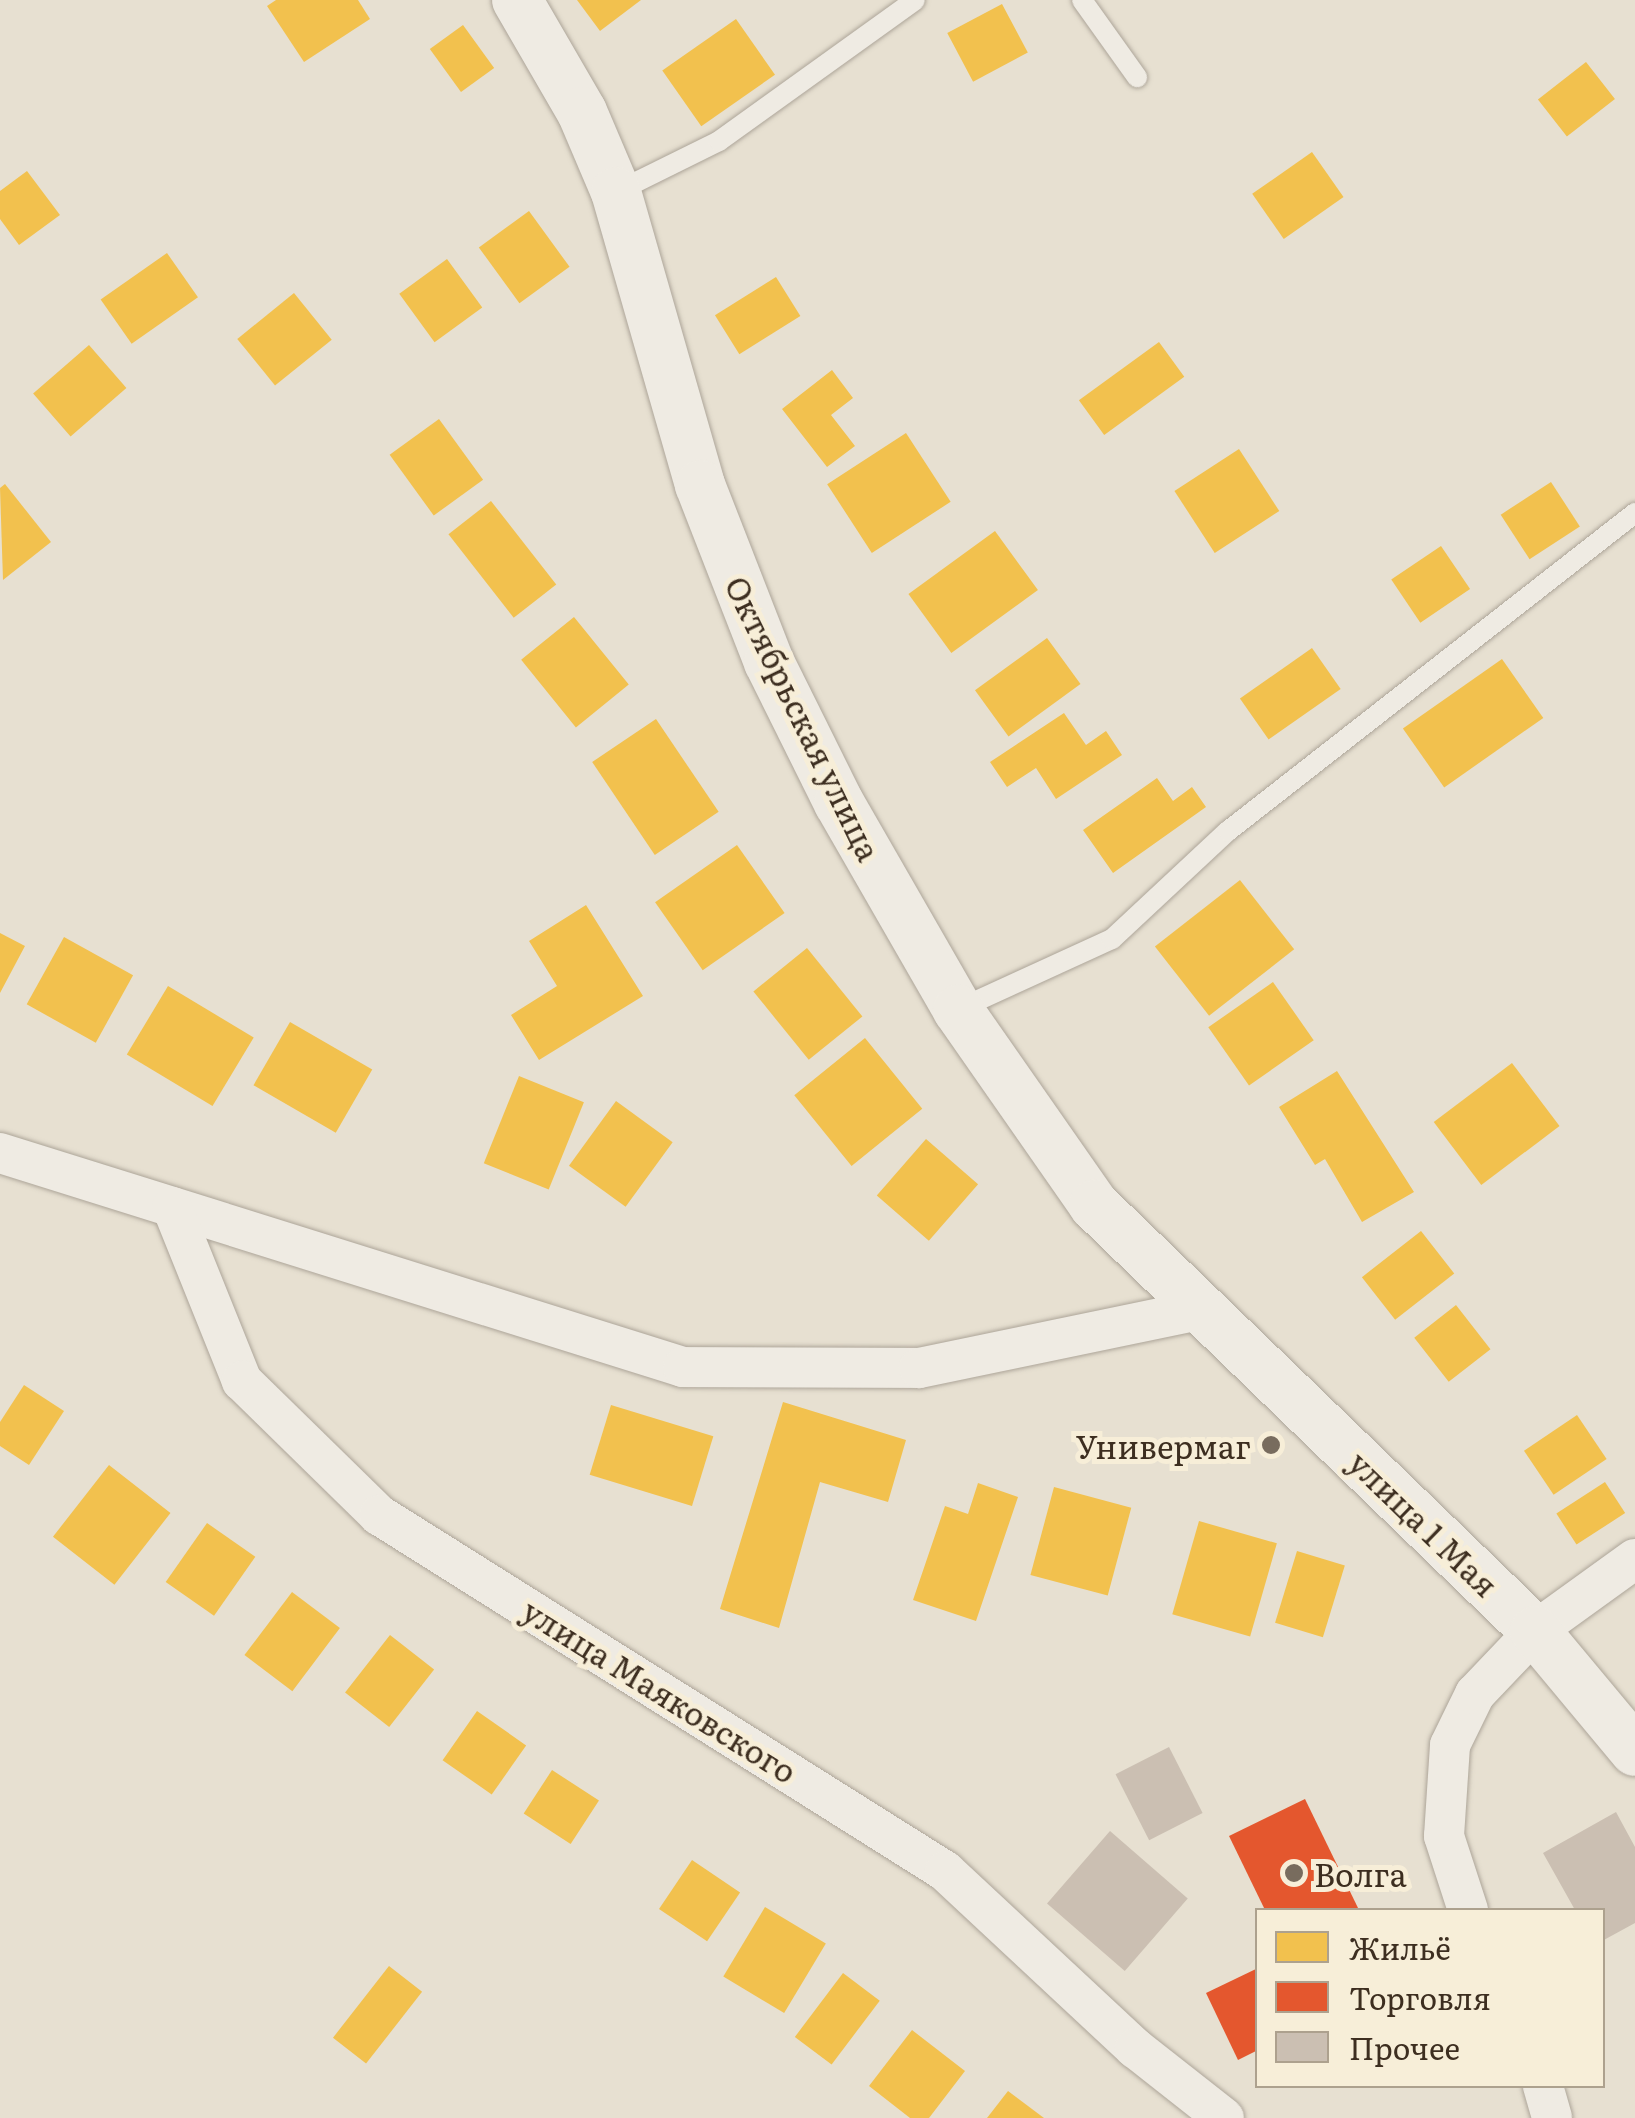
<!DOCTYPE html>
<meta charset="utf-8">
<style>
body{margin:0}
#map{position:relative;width:1635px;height:2118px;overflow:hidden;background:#e7e0d1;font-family:Literata,serif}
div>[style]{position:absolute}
.homes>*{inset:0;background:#f2c14e;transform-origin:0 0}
.shops>*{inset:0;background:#e4572e}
.building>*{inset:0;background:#cbbfb2;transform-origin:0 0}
.roads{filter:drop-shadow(0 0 2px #ada599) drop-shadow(0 0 2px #ada599)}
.service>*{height:20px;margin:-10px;padding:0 10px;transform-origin:10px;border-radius:10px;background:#efebe3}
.minor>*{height:40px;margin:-20px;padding:0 20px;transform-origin:20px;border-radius:20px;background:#efebe3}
.tertiary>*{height:50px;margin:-25px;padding:0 25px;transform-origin:25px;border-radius:25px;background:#efebe3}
.dots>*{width:28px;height:28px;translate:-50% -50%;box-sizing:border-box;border:5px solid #f7eed8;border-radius:50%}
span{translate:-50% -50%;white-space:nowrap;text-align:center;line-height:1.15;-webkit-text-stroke:10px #f7eed8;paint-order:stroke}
.street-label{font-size:32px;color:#3d2e20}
.poi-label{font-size:32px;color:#3d2e20}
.right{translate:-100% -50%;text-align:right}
.left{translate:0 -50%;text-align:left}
.legend{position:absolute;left:1255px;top:1908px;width:350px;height:180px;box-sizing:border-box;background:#f7eed8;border:2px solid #ada18e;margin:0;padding:12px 18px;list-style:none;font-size:30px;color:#3d2e20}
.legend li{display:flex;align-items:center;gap:20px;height:50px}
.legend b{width:50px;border:2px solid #ada18e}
</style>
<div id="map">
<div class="homes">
<i style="clip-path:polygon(276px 0,358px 0,370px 19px,304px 62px,267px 6px)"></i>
<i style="clip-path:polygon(577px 0,641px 0,600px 31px)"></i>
<i style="left:1002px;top:4px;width:55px;height:62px;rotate:62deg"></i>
<i style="left:736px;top:19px;width:68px;height:90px;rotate:55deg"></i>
<i style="left:463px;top:25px;width:53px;height:41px;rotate:54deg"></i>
<i style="left:1586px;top:62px;width:47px;height:61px;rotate:52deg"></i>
<i style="left:1312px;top:152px;width:55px;height:73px;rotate:55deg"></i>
<i style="clip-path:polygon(27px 171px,60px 215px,19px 245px,0 219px,0 191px)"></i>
<i style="left:529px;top:211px;width:69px;height:62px;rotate:54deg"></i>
<i style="left:167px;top:253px;width:54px;height:81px;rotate:55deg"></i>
<i style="left:447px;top:259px;width:60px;height:59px;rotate:54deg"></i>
<i style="left:776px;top:277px;width:46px;height:72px;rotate:58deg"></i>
<i style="left:294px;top:293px;width:60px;height:73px;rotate:51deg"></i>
<i style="left:1159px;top:342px;width:43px;height:99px;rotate:54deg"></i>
<i style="left:89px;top:345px;width:57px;height:74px;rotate:49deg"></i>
<i style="clip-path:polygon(832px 370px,853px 398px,831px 415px,855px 446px,827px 467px,782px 409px)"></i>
<i style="left:439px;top:419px;width:75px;height:61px;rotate:54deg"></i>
<i style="left:906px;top:433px;width:82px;height:94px;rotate:57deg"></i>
<i style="left:1239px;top:449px;width:74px;height:77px;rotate:57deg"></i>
<i style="left:1551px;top:482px;width:53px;height:60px;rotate:57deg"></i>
<i style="clip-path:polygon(5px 484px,51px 542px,3px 580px,0 488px)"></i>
<i style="left:491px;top:501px;width:106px;height:54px;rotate:52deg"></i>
<i style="left:995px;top:531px;width:73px;height:107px;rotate:54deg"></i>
<i style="left:1441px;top:546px;width:52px;height:60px;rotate:56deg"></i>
<i style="left:574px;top:617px;width:87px;height:68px;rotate:51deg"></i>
<i style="left:1047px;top:638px;width:57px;height:89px;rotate:54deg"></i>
<i style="left:1312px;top:648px;width:50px;height:88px;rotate:55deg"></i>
<i style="left:1502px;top:659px;width:72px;height:121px;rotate:55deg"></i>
<i style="clip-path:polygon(1064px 713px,1086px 745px,1106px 731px,1122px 755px,1056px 799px,1036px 768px,1007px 787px,990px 762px)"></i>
<i style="left:656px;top:719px;width:112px;height:77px;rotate:56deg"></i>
<i style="clip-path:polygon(1157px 778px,1173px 801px,1192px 787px,1206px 807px,1113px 873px,1083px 830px)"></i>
<i style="left:737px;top:845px;width:83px;height:100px;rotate:55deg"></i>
<i style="left:1240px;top:880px;width:88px;height:108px;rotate:52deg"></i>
<i style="clip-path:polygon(586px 905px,643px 996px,539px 1060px,511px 1015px,557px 986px,529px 941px)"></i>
<i style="clip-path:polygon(0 933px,25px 946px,0 993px)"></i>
<i style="left:64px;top:937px;width:79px;height:77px;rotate:29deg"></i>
<i style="left:807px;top:948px;width:88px;height:69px;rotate:51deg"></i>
<i style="left:1273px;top:982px;width:71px;height:79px;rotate:55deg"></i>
<i style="left:168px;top:986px;width:100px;height:80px;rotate:31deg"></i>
<i style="left:290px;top:1022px;width:95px;height:73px;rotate:30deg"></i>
<i style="left:865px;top:1038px;width:91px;height:91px;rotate:51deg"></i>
<i style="left:1512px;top:1063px;width:79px;height:98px;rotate:53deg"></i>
<i style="clip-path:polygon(1337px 1071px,1414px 1192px,1362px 1222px,1325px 1159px,1315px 1165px,1279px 1107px)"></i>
<i style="left:519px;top:1076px;width:70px;height:94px;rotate:22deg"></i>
<i style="left:616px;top:1101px;width:70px;height:80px;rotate:36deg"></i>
<i style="left:926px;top:1139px;width:69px;height:75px;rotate:41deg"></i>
<i style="left:1421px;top:1231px;width:54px;height:75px;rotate:52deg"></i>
<i style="left:1456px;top:1305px;width:56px;height:53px;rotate:52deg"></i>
<i style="clip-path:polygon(24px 1385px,64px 1411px,29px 1465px,0 1446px,0 1422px)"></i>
<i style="clip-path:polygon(783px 1402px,906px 1440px,888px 1502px,820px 1482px,779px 1628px,720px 1609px)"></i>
<i style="left:611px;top:1405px;width:107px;height:73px;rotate:17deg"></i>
<i style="left:1577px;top:1415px;width:53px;height:64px;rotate:56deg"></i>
<i style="left:109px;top:1465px;width:78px;height:91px;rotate:38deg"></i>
<i style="left:1605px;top:1482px;width:37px;height:58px;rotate:57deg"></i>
<i style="clip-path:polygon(978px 1483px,1018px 1497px,976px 1621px,913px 1600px,945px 1506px,968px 1514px)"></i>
<i style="left:1054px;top:1487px;width:80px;height:91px;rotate:15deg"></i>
<i style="left:1199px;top:1521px;width:81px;height:97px;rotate:16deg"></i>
<i style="left:207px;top:1523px;width:59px;height:72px;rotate:35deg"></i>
<i style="left:1297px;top:1551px;width:50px;height:75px;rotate:17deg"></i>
<i style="left:292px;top:1592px;width:60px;height:79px;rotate:37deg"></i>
<i style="left:390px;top:1635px;width:56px;height:73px;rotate:38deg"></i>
<i style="left:477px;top:1711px;width:60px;height:60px;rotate:35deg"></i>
<i style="left:552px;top:1770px;width:56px;height:52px;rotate:33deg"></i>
<i style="left:692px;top:1860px;width:58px;height:59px;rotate:34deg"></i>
<i style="left:765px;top:1907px;width:71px;height:81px;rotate:31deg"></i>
<i style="left:389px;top:1966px;width:42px;height:91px;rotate:38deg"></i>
<i style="left:843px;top:1973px;width:46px;height:80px;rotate:37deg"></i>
<i style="clip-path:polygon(912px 2030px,965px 2071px,929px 2118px,910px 2118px,869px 2086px)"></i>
<i style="clip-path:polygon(1008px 2091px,1044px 2118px,987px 2118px)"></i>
</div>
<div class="shops">
<i style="clip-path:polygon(1305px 1799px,1359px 1910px,1265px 1910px,1229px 1836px)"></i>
<i style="clip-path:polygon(1258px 1968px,1258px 2050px,1238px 2060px,1206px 1993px)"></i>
</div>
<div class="building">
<i style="left:1169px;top:1747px;width:74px;height:60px;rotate:63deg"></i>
<i style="clip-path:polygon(1616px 1812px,1635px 1847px,1635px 1923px,1602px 1941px,1602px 1910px,1575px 1910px,1543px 1853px)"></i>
<i style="left:1110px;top:1831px;width:103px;height:96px;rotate:41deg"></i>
</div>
<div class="roads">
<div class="service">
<i style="left:1082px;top:0;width:95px;rotate:54.5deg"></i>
<i style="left:616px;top:192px;width:115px;rotate:-26.3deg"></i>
<i style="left:719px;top:141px;width:241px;rotate:-35.7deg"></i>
<i style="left:959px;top:1009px;width:168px;rotate:-24.6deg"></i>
<i style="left:1112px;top:939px;width:158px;rotate:-43deg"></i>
<i style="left:1228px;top:831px;width:517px;rotate:-38deg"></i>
</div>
<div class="minor">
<i style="left:0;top:1153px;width:716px;rotate:17.4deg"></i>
<i style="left:683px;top:1367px;width:236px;rotate:0.2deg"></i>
<i style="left:919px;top:1368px;width:285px;rotate:-11.7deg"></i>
<i style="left:172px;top:1207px;width:188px;rotate:68.1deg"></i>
<i style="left:242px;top:1381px;width:192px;rotate:44.4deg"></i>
<i style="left:379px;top:1515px;width:669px;rotate:32.17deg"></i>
<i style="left:945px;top:1871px;width:260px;rotate:43deg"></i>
<i style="left:1135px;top:2048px;width:113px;rotate:38.2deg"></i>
<i style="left:1468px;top:1910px;width:78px;rotate:-108deg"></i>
<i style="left:1444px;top:1836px;width:91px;rotate:-86.2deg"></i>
<i style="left:1450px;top:1745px;width:57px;rotate:-63.9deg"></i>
<i style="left:1475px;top:1694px;width:87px;rotate:-46.4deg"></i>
<i style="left:1535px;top:1631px;width:123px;rotate:-35.8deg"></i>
<i style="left:1543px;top:2086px;width:33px;rotate:74deg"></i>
</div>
<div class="tertiary">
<i style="left:517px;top:0;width:129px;rotate:59.9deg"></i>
<i style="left:582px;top:112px;width:87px;rotate:67deg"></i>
<i style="left:616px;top:192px;width:305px;rotate:74deg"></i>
<i style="left:700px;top:485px;width:190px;rotate:68.7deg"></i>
<i style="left:769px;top:662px;width:157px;rotate:63.6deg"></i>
<i style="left:839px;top:803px;width:239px;rotate:60.1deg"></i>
<i style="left:958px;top:1010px;width:238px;rotate:55.1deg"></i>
<i style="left:1094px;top:1205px;width:613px;rotate:44.01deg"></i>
<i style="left:1535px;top:1631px;width:156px;rotate:50.2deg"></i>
</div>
</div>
<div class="dots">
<i style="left:1271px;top:1445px;background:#786c5e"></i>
<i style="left:1294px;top:1873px;background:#786c5e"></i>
</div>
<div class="street-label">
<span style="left:804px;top:718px;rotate:64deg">Октябрьская улица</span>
<span style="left:1424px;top:1523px;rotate:44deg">улица 1 Мая</span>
<span style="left:660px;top:1690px;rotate:32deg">улица Маяковского</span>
</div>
<div class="poi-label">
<span class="right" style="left:1251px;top:1445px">Универмаг</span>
<span class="left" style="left:1314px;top:1873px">Волга</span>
</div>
<ul class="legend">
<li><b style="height:28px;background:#f2c14e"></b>Жильё</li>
<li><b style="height:28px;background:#e4572e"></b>Торговля</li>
<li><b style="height:28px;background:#cbbfb2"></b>Прочее</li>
</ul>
</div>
